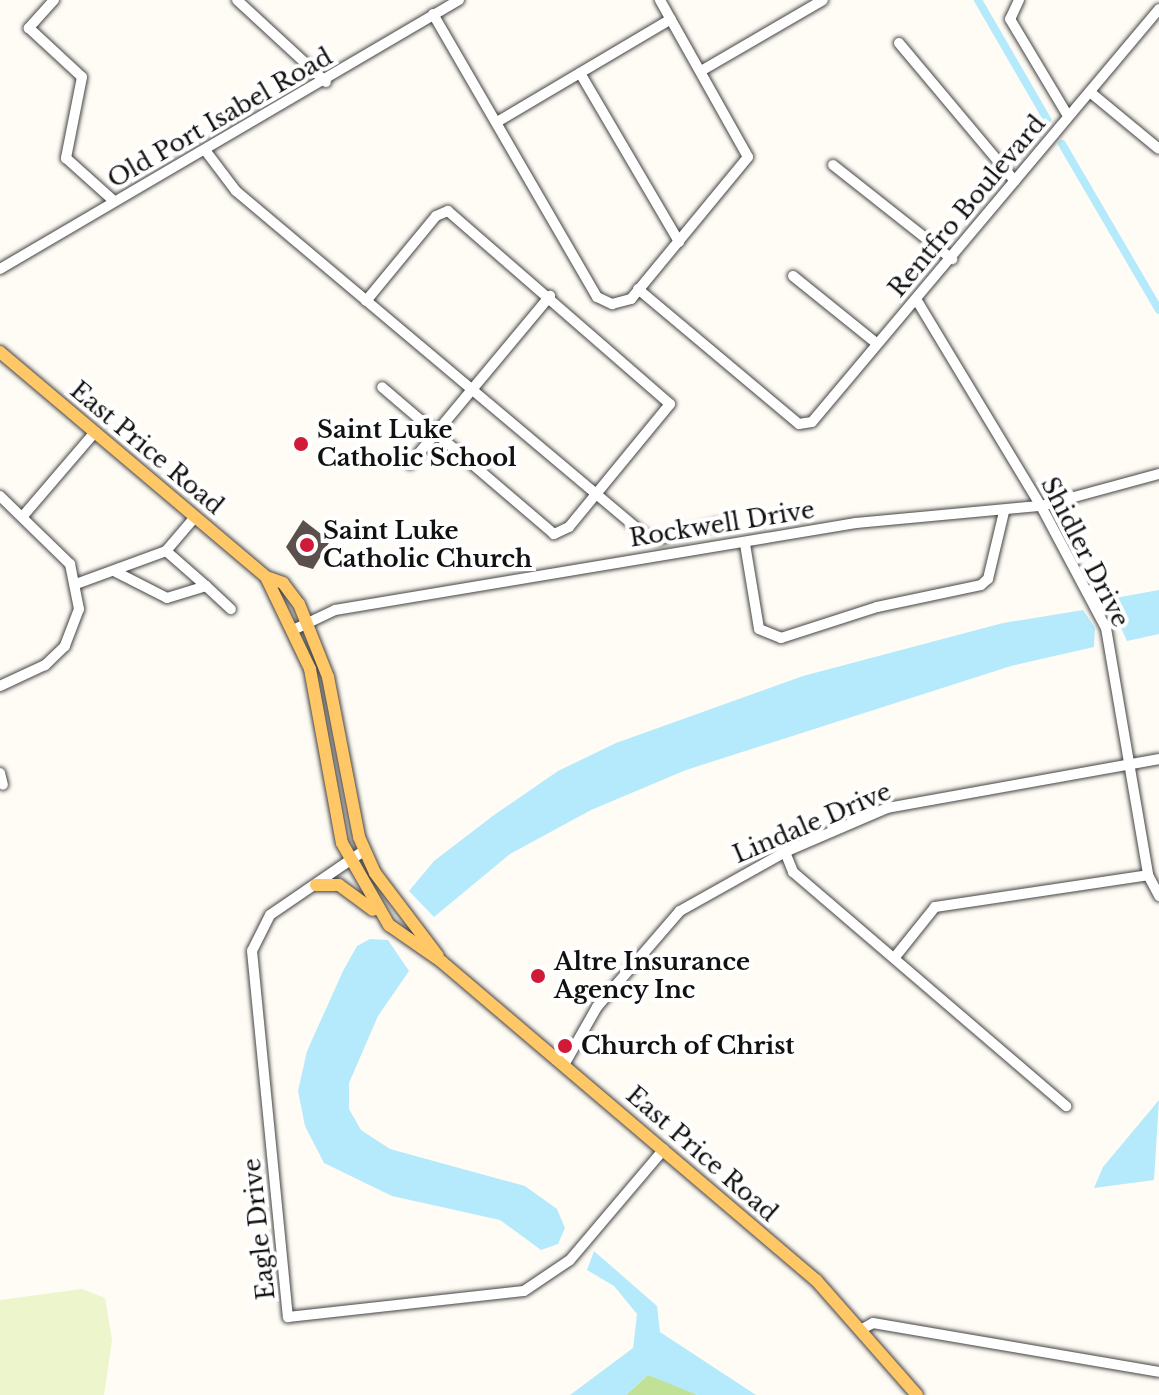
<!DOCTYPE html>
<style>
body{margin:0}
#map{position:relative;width:1159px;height:1395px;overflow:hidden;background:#fffcf5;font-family:"Libre Baskerville",serif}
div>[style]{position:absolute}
.forest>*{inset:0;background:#c1e197}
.pitch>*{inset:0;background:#ecf5cc}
.water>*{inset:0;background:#b4eafc}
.canal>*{height:8px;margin:-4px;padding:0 4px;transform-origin:4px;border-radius:4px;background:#b4eafc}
.building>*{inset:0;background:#5b504c}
.roads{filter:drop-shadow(0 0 2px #444) drop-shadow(0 0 2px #444)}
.minor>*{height:10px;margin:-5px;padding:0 5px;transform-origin:5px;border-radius:5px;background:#fff}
.major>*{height:12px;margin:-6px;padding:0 6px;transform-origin:6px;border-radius:6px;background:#ffc765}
.dots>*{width:22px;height:22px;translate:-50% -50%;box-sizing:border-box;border:4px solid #fff;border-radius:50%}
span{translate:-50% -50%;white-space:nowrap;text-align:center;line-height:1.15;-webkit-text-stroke:8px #fff;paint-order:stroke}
.street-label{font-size:24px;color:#111}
.poi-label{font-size:24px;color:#111;font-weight:700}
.left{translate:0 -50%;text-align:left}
</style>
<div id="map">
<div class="forest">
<i style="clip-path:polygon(648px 1375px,686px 1388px,697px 1395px,626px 1395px)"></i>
</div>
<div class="pitch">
<i style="clip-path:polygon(82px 1289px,105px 1298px,112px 1340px,104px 1395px,0 1395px,0 1300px)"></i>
</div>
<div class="water">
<i style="clip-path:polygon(1159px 590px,1159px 634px,1127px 641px,1112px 608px,1115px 598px)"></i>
<i style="clip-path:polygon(1083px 610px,1095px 628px,1094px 647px,1011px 666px,686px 770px,591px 810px,510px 854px,434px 917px,409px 891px,434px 861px,494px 815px,558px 771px,616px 743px,803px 676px,1003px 623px)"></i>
<i style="clip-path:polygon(370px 939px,388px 940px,409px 971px,378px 1016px,349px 1083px,349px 1109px,361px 1130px,390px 1149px,525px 1186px,557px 1209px,565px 1228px,558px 1244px,541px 1250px,500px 1220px,392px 1196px,324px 1163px,305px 1126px,298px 1091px,307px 1051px,343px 971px,357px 946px)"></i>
<i style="clip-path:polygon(1159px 1100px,1154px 1180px,1094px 1188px,1103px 1167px)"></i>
<i style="clip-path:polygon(594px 1251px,657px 1306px,660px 1332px,756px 1395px,697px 1395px,648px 1375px,626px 1395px,570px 1395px,633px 1348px,637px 1314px,614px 1286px,587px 1270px)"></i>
</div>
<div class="canal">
<i style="left:978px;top:0;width:138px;rotate:59.9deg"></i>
<i style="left:1062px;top:144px;width:192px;rotate:59.7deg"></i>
</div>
<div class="building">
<i style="clip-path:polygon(303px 520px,330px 541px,313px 569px,299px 565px,286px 547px)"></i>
</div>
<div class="roads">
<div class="minor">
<i style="left:54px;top:0;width:38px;rotate:132deg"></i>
<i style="left:29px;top:28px;width:72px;rotate:42.8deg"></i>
<i style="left:82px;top:77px;width:83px;rotate:101.2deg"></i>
<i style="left:66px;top:158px;width:64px;rotate:41.9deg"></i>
<i style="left:237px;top:0;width:121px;rotate:42.7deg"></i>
<i style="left:1019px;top:0;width:21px;rotate:115deg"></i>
<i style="left:1010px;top:19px;width:113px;rotate:59.1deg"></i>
<i style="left:433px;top:14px;width:327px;rotate:59.9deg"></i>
<i style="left:597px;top:297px;width:17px;rotate:25deg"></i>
<i style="left:612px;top:304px;width:20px;rotate:-15deg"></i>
<i style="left:631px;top:299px;width:184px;rotate:-50.5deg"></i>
<i style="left:748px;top:157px;width:180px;rotate:-119.3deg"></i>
<i style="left:899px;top:43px;width:180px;rotate:50deg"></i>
<i style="left:701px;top:71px;width:141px;rotate:-30.2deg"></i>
<i style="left:580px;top:73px;width:196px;rotate:59.6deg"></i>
<i style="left:1090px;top:92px;width:89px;rotate:39.6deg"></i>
<i style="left:497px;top:122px;width:202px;rotate:-30.6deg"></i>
<i style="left:205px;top:150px;width:51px;rotate:52.9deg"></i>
<i style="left:236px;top:191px;width:534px;rotate:40.07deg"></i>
<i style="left:645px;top:535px;width:15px;rotate:16deg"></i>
<i style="left:833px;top:165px;width:152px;rotate:38.3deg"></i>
<i style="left:0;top:269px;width:532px;rotate:-30.37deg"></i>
<i style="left:793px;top:276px;width:107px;rotate:38.9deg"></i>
<i style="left:638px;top:289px;width:210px;rotate:40deg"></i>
<i style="left:799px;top:424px;width:13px;rotate:-9deg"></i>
<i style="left:812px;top:422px;width:539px;rotate:-49.96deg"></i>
<i style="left:916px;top:299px;width:242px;rotate:58.9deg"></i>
<i style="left:1041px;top:506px;width:138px;rotate:62deg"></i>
<i style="left:1106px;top:628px;width:251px;rotate:80.3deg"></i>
<i style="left:1148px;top:875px;width:24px;rotate:62deg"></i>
<i style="left:366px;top:301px;width:110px;rotate:-50.5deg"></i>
<i style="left:436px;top:216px;width:13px;rotate:-23deg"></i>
<i style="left:448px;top:211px;width:294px;rotate:41deg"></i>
<i style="left:670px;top:404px;width:159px;rotate:129.4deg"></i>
<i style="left:569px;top:527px;width:17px;rotate:155deg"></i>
<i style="left:554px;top:534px;width:226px;rotate:-139.5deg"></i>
<i style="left:410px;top:464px;width:219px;rotate:-50.2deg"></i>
<i style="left:0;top:496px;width:98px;rotate:44.2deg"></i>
<i style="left:70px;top:564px;width:46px;rotate:78.7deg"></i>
<i style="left:79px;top:609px;width:40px;rotate:111deg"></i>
<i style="left:65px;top:646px;width:28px;rotate:136deg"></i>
<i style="left:45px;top:665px;width:50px;rotate:155deg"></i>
<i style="left:23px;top:516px;width:111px;rotate:-49.4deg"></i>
<i style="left:659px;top:539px;width:61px;rotate:-14.3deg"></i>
<i style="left:745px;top:544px;width:86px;rotate:80.6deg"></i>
<i style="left:759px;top:629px;width:24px;rotate:22deg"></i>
<i style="left:781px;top:638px;width:101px;rotate:-17.9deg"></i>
<i style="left:877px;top:607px;width:106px;rotate:-11.9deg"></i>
<i style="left:981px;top:585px;width:9px;rotate:-41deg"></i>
<i style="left:988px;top:579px;width:69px;rotate:-76.6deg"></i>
<i style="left:116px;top:572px;width:57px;rotate:27deg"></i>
<i style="left:167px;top:598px;width:41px;rotate:-17.1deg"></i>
<i style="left:206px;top:586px;width:53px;rotate:-138.8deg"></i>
<i style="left:76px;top:584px;width:96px;rotate:-20.1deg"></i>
<i style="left:166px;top:551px;width:45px;rotate:-49.5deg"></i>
<i style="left:206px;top:586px;width:34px;rotate:43deg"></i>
<i style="left:295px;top:629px;width:44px;rotate:-25.4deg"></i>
<i style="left:335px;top:610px;width:528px;rotate:-9.48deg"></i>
<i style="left:856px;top:523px;width:186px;rotate:-5.3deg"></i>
<i style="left:1041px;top:506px;width:122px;rotate:-15.2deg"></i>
<i style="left:0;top:773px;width:12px;rotate:76deg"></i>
<i style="left:365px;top:850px;width:115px;rotate:145.6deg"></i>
<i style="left:270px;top:915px;width:40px;rotate:116.6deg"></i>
<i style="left:252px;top:951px;width:368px;rotate:84.4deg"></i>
<i style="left:288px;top:1317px;width:237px;rotate:-6.3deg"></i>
<i style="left:524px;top:1291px;width:55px;rotate:-34deg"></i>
<i style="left:570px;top:1260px;width:145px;rotate:-49.7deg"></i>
<i style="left:785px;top:852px;width:22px;rotate:68deg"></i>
<i style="left:793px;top:872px;width:360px;rotate:40.6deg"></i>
<i style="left:895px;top:957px;width:64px;rotate:-51.3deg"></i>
<i style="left:935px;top:907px;width:215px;rotate:-8.5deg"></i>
<i style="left:564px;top:1065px;width:67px;rotate:-60.4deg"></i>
<i style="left:597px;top:1007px;width:127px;rotate:-49.2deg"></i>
<i style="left:680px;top:911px;width:120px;rotate:-29.3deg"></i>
<i style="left:785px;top:852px;width:111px;rotate:-23.3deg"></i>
<i style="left:887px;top:808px;width:276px;rotate:-10.2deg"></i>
<i style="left:864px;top:1328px;width:10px;rotate:-29deg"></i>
<i style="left:873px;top:1323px;width:290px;rotate:9.7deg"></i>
</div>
<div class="major">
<i style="left:0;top:352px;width:348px;rotate:40.2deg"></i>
<i style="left:266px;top:577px;width:18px;rotate:19deg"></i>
<i style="left:283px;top:583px;width:26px;rotate:53deg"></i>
<i style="left:299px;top:604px;width:79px;rotate:68.3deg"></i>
<i style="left:328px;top:677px;width:163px;rotate:79deg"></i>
<i style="left:359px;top:837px;width:39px;rotate:66deg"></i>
<i style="left:375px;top:873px;width:104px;rotate:52.8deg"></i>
<i style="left:266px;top:577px;width:102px;rotate:64.4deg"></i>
<i style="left:310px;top:669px;width:177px;rotate:79.6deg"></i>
<i style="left:342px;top:843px;width:95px;rotate:60.2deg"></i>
<i style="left:389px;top:925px;width:65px;rotate:34.9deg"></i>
<i style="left:442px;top:962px;width:491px;rotate:40.4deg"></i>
<i style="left:816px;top:1280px;width:153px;rotate:48.7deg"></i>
<i style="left:316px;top:885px;width:23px"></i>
<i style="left:339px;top:885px;width:42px;rotate:36.3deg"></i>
</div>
</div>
<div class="dots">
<i style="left:301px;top:444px;background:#d11938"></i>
<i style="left:307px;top:545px;background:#d11938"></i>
<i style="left:538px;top:976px;background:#d11938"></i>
<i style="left:565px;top:1046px;background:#d11938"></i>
</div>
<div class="street-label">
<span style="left:220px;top:118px;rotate:-30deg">Old Port Isabel Road</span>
<span style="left:967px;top:206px;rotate:-50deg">Rentfro Boulevard</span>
<span style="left:147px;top:448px;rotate:40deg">East Price Road</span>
<span style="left:722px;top:524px;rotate:-9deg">Rockwell Drive</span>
<span style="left:1085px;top:552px;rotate:63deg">Shidler Drive</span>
<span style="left:812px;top:823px;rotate:-23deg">Lindale Drive</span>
<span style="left:702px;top:1154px;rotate:41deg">East Price Road</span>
<span style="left:259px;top:1229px;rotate:-96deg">Eagle Drive</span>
</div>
<div class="poi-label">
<span class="left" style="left:317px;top:444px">Saint Luke<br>Catholic School</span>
<span class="left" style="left:323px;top:545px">Saint Luke<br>Catholic Church</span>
<span class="left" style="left:554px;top:976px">Altre Insurance<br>Agency Inc</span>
<span class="left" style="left:581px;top:1046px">Church of Christ</span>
</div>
</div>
